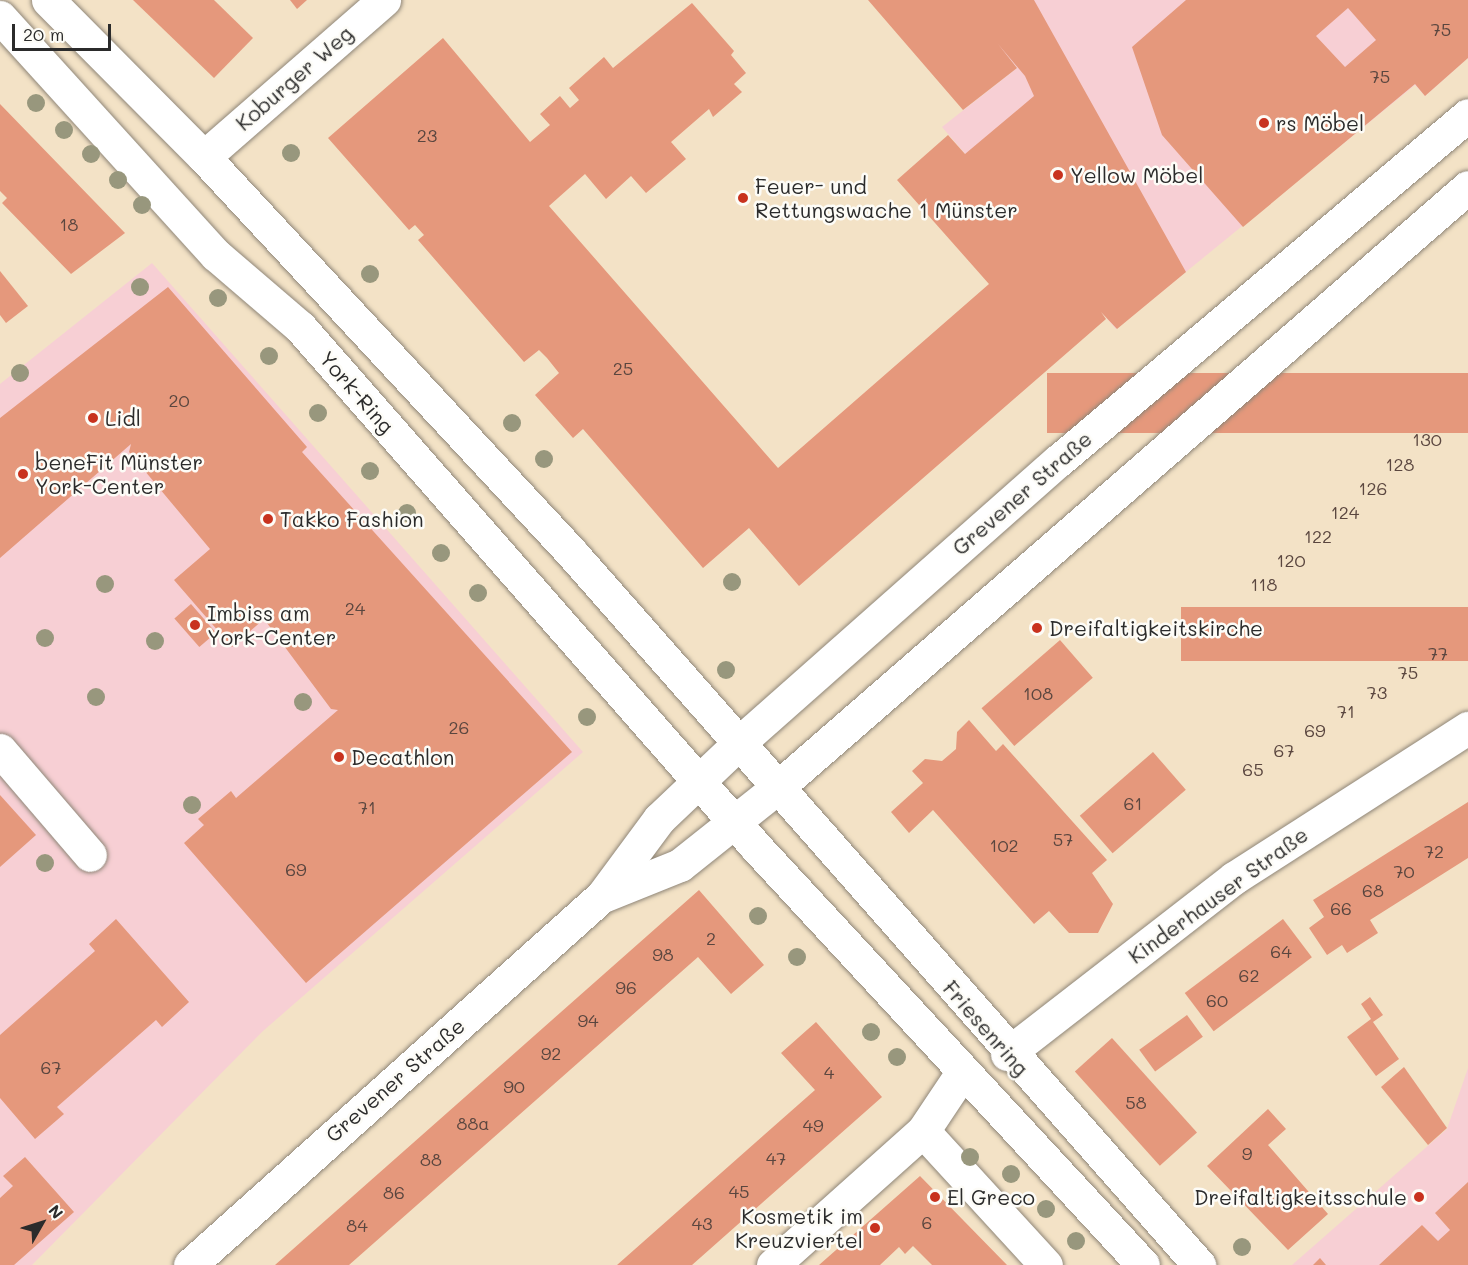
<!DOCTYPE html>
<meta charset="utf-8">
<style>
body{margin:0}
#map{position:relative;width:1468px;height:1265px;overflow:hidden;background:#f3e2c6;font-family:Mali,sans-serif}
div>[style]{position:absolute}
.built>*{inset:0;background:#f7cfd4}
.building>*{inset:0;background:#e5987c;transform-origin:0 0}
.roads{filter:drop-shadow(0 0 2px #8f8678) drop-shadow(0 0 2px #8f8678)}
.street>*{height:33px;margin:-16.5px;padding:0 16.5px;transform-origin:16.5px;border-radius:16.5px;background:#fff}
.secondary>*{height:33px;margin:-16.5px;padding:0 16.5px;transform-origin:16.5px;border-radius:16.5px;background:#fff}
.trees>*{width:18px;height:18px;margin:-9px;border-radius:50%;background:#98977d}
.dots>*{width:16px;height:16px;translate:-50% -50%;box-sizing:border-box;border:3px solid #fdfcf7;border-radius:50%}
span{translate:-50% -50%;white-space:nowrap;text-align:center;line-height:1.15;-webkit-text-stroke:5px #fdfcf7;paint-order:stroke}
.number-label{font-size:18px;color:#5a463f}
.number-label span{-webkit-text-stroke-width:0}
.street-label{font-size:21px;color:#2b2b2b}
.poi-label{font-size:21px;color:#2b2b2b}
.left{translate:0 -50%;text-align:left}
.right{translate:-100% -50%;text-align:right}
.north{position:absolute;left:12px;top:1193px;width:60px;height:60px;-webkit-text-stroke:4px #fdfcf7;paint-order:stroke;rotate:51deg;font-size:16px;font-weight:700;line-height:24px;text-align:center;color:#2b2b2b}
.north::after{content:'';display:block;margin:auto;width:21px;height:27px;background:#2b2b2b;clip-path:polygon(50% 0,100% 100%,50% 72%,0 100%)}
.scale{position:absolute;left:12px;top:24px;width:99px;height:27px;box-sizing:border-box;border:3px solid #2b2b2b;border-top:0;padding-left:8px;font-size:18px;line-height:21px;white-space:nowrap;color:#2b2b2b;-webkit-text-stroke:4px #fdfcf7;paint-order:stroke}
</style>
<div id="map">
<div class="built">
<i style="clip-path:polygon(961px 0,1468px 0,1468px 58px,1425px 96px,1415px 85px,1116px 329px,942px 127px,1017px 68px)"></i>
<i style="clip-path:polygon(152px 263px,583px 752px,263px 1031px,32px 1265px,0 1265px,0 384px)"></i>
<i style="clip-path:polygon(1468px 1068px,1468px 1265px,1292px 1265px,1447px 1129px)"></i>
</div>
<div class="building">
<i style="clip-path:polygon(133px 0,214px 0,253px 38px,214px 78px)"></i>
<i style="clip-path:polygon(290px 0,307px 0,297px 9px)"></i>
<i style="clip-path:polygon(868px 0,1034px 0,1186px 272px,1117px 329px,1101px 312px,1106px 319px,799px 586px,749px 528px,703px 568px,583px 429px,573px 438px,535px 395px,559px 373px,547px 358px,539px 350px,524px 362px,418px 240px,424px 235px,415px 225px,409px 230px,328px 138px,443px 38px,530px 142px,550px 125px,540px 114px,560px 96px,570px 108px,579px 100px,569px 88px,604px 57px,613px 68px,692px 3px,734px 51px,731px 55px,746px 73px,734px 84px,742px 92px,713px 117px,709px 109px,671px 142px,686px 159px,646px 193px,631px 176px,606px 199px,585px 174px,549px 206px,778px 468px,989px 284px,897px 180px,948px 135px,965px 154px,1034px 96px,1025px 76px,998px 44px,1017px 68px,963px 110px)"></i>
<i style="clip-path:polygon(evenodd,1186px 0,1468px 0,1468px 58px,1425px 96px,1415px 84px,1243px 227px,1162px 135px,1132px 47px,1186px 0,1348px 8px,1376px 40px,1345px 67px,1316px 36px,1348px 8px)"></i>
<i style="clip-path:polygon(0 104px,125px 233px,71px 274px,2px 203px,7px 198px,0 191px)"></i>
<i style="clip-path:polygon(0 271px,28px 306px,6px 323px,0 315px)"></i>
<i style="clip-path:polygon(168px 287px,307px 447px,302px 452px,572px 752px,306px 983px,184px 843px,204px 825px,198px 819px,231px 791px,236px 798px,338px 710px,331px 709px,264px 619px,232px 647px,174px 580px,210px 549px,129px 452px,131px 444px,0 558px,0 418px)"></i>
<i style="left:1468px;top:373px;width:60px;height:421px;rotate:90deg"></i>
<i style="left:191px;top:604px;width:38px;height:22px;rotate:49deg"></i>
<i style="left:1468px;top:607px;width:54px;height:287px;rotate:90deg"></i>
<i style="left:1060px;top:640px;width:50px;height:104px;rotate:49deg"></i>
<i style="clip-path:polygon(969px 720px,996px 751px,1003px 744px,1107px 860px,1092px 873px,1113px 904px,1098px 933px,1069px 933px,1049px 911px,1034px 924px,933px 810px,909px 833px,891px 812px,923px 783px,912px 771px,925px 759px,942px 761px,956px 749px,957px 732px)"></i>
<i style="left:1153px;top:752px;width:50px;height:97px;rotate:49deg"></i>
<i style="clip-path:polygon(0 795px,36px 835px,0 867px)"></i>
<i style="clip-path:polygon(1468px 802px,1468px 858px,1370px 920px,1378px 933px,1347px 953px,1342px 945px,1327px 955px,1309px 928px,1324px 917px,1313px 900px)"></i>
<i style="clip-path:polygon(699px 890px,764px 965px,731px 994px,698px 957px,349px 1265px,275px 1265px)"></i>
<i style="clip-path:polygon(116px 919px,189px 1002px,162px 1027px,156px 1020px,57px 1107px,64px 1114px,35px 1139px,0 1098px,0 1035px,95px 951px,89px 944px)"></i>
<i style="left:1283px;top:919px;width:48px;height:123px;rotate:53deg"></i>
<i style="clip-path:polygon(1370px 997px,1383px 1015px,1373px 1022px,1399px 1059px,1376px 1076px,1347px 1037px,1371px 1019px,1361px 1004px)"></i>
<i style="left:1187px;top:1015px;width:27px;height:59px;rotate:54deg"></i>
<i style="clip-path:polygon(816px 1022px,882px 1097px,692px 1265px,617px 1265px,815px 1090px,781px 1053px)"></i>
<i style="left:1112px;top:1038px;width:127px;height:50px;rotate:48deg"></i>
<i style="clip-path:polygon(1404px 1067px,1447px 1128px,1428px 1145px,1381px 1087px)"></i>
<i style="clip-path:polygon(1268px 1109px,1286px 1129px,1268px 1145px,1328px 1214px,1288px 1250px,1207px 1166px)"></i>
<i style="clip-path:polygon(25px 1157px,74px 1212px,14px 1265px,0 1265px,0 1198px,13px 1186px,3px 1176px)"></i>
<i style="clip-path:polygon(920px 1176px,1007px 1265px,932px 1265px,913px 1246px,905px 1254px,899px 1247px,880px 1265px,819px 1265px)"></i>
<i style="clip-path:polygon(1468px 1182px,1468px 1265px,1379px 1265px,1422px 1225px,1438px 1241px,1450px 1230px,1435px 1213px)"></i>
<i style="clip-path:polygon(1320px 1258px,1326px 1265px,1313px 1265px)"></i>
</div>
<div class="roads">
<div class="street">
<i style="left:204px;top:157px;width:239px;rotate:-41.1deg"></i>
<i style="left:0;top:750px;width:138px;rotate:49.4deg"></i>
<i style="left:1007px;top:1054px;width:287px;rotate:-37.8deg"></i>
<i style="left:1234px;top:878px;width:278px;rotate:-32.7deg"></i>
<i style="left:923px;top:1131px;width:182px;rotate:47.5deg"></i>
<i style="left:773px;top:1265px;width:201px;rotate:-41.8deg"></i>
<i style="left:923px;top:1131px;width:72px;rotate:-56.3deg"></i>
</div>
<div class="secondary">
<i style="left:48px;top:0;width:221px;rotate:45.2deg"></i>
<i style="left:204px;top:157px;width:538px;rotate:47.11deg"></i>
<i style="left:570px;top:551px;width:952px;rotate:48.62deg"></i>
<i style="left:0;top:17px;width:321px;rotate:47.8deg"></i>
<i style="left:216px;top:255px;width:111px;rotate:40.6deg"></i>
<i style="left:300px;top:327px;width:693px;rotate:48.74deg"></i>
<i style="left:757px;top:848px;width:568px;rotate:47.21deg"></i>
<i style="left:603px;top:896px;width:83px;rotate:-21.9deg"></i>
<i style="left:680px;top:865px;width:125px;rotate:-38.5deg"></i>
<i style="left:778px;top:787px;width:914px;rotate:-41.01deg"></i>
<i style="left:190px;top:1265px;width:553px;rotate:-41.85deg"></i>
<i style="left:602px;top:896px;width:96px;rotate:-53.5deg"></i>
<i style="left:659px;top:819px;width:112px;rotate:-43.5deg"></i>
<i style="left:740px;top:742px;width:424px;rotate:-41.5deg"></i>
<i style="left:1058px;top:461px;width:536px;rotate:-40.16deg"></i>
</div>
</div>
<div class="trees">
<i style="left:36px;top:103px"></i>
<i style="left:64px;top:130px"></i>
<i style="left:291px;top:153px"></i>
<i style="left:91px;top:154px"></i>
<i style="left:118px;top:180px"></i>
<i style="left:142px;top:205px"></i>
<i style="left:370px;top:274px"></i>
<i style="left:140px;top:287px"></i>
<i style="left:218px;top:298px"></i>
<i style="left:269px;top:356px"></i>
<i style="left:20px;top:373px"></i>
<i style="left:318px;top:413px"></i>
<i style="left:512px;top:423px"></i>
<i style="left:544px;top:459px"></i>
<i style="left:370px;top:471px"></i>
<i style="left:407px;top:513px"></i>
<i style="left:441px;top:553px"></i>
<i style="left:732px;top:582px"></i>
<i style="left:105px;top:584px"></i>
<i style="left:478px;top:593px"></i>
<i style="left:45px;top:638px"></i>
<i style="left:155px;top:641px"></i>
<i style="left:726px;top:670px"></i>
<i style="left:96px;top:697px"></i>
<i style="left:303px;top:702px"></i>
<i style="left:587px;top:717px"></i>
<i style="left:192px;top:805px"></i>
<i style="left:45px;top:863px"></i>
<i style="left:758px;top:916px"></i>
<i style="left:797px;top:957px"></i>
<i style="left:871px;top:1032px"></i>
<i style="left:897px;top:1057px"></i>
<i style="left:970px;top:1157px"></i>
<i style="left:1011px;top:1174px"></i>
<i style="left:1046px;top:1209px"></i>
<i style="left:1076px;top:1241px"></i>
<i style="left:1242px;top:1247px"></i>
</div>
<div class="dots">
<i style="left:1264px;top:123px;background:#c8321e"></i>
<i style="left:1058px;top:175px;background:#c8321e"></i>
<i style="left:743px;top:198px;background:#c8321e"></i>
<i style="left:93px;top:418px;background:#c8321e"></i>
<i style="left:23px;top:474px;background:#c8321e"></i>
<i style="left:268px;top:519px;background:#c8321e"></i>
<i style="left:195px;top:625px;background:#c8321e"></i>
<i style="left:1037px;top:628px;background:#c8321e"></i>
<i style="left:339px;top:757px;background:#c8321e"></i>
<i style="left:935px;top:1197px;background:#c8321e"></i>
<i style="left:1419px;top:1197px;background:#c8321e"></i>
<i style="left:875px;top:1228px;background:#c8321e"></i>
</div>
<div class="number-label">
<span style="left:1441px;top:29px">75</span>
<span style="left:1380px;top:76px">75</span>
<span style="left:427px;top:135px">23</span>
<span style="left:69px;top:224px">18</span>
<span style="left:623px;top:368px">25</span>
<span style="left:179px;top:400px">20</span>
<span style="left:1427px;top:439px">130</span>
<span style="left:1400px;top:464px">128</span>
<span style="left:1373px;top:488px">126</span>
<span style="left:1345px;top:512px">124</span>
<span style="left:1318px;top:536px">122</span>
<span style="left:1291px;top:560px">120</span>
<span style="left:1264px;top:584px">118</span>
<span style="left:355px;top:608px">24</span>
<span style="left:1438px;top:653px">77</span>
<span style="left:1408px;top:672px">75</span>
<span style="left:1377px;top:692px">73</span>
<span style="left:1038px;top:693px">108</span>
<span style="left:1346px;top:711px">71</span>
<span style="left:459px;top:727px">26</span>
<span style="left:1315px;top:730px">69</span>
<span style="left:1284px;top:750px">67</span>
<span style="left:1253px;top:769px">65</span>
<span style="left:1133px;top:803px">61</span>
<span style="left:367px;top:807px">71</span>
<span style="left:1063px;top:839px">57</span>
<span style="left:1004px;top:845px">102</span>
<span style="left:1434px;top:851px">72</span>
<span style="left:296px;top:869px">69</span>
<span style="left:1404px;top:871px">70</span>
<span style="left:1373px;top:890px">68</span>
<span style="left:1341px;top:908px">66</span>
<span style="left:711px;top:938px">2</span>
<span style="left:1281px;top:951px">64</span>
<span style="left:663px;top:954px">98</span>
<span style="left:1249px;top:975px">62</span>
<span style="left:626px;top:987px">96</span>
<span style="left:1217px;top:1000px">60</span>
<span style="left:588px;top:1020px">94</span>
<span style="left:551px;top:1053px">92</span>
<span style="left:51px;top:1067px">67</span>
<span style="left:829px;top:1072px">4</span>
<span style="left:514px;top:1086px">90</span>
<span style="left:1136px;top:1102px">58</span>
<span style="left:473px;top:1123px">88a</span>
<span style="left:813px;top:1125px">49</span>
<span style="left:1247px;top:1153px">9</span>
<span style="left:776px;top:1158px">47</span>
<span style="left:431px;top:1159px">88</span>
<span style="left:739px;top:1191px">45</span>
<span style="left:394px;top:1192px">86</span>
<span style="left:927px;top:1222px">6</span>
<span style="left:702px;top:1223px">43</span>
<span style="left:357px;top:1225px">84</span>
</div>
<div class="street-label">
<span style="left:294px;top:78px;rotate:-41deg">Koburger Weg</span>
<span style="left:357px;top:392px;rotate:49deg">York-Ring</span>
<span style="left:1022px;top:493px;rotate:-41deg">Grevener Straße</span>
<span style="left:1218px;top:895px;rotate:-36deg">Kinderhauser Straße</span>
<span style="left:986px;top:1028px;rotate:49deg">Friesenring</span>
<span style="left:395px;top:1080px;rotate:-41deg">Grevener Straße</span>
</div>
<div class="poi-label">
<span class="left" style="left:1276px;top:123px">rs Möbel</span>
<span class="left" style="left:1070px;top:175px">Yellow Möbel</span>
<span class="left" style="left:755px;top:198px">Feuer- und<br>Rettungswache 1 Münster</span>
<span class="left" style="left:105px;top:418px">Lidl</span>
<span class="left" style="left:35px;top:474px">beneFit Münster<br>York-Center</span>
<span class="left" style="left:280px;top:519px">Takko Fashion</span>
<span class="left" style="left:207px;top:625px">Imbiss am<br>York-Center</span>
<span class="left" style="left:1049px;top:628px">Dreifaltigkeitskirche</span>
<span class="left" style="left:351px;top:757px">Decathlon</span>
<span class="left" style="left:947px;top:1197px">El Greco</span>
<span class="right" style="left:1407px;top:1197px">Dreifaltigkeitsschule</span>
<span class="right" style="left:863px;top:1228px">Kosmetik im<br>Kreuzviertel</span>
</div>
<div class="north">N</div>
<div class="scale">20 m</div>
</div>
